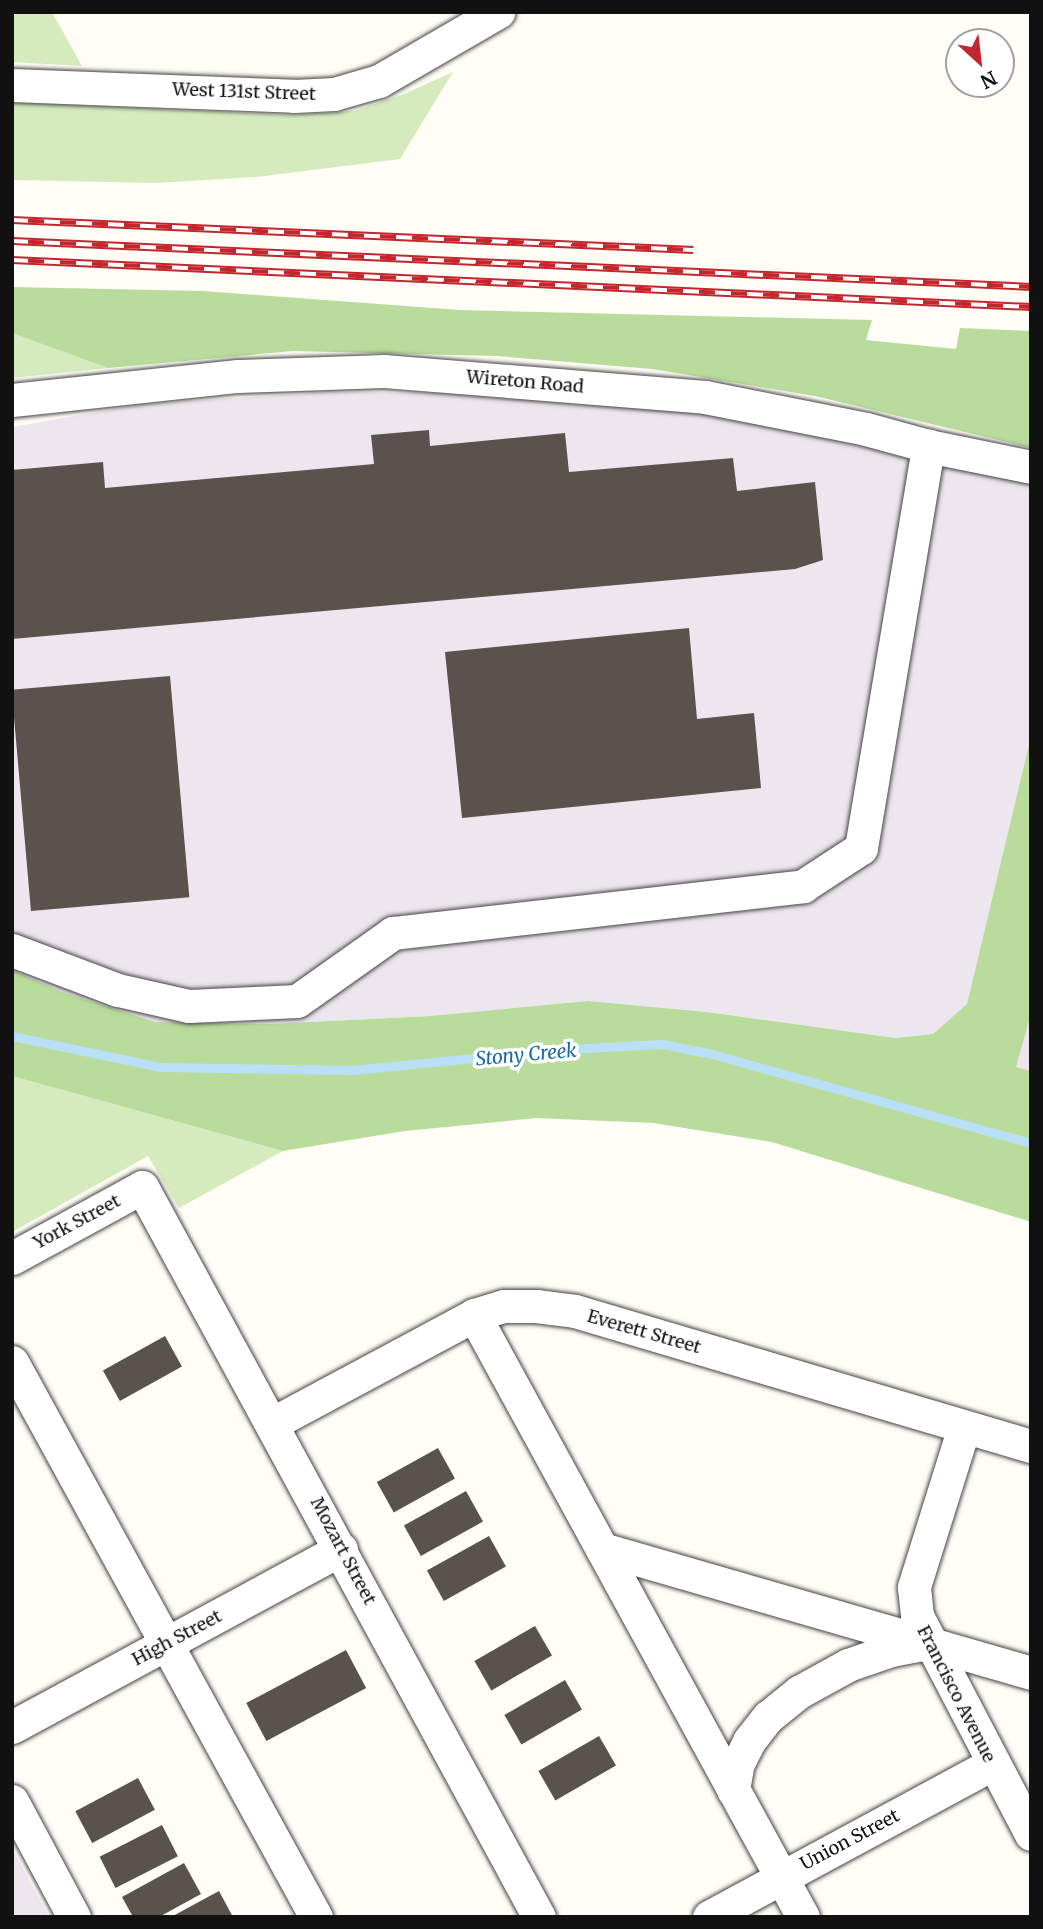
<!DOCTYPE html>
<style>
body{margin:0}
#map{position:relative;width:1043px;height:1929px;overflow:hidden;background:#fffdf5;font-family:Merriweather,serif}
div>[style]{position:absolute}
.industrial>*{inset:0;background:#eee6ef}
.green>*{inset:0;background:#d5ebbd}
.forest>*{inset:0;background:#b9dc9c}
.stream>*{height:9px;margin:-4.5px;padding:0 4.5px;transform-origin:4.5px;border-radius:4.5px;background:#b9e0f7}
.building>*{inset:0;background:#5a524d;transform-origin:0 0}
.roads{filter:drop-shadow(0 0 2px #444) drop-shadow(0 0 2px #444)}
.minor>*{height:33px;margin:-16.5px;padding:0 16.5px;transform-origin:16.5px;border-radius:16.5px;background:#fff}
.rail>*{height:8px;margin-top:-4px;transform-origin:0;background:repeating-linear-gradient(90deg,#fff 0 16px,#c4262e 0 32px);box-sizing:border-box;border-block:2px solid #c4262e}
span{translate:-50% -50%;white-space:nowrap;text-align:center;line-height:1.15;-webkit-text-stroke:7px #fff;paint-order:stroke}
.street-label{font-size:18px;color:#111}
.water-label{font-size:19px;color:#1768a6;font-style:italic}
.frame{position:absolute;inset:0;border:14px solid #111;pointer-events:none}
.north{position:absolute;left:945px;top:28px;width:70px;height:70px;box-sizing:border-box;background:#fff;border:2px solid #a0a0a0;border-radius:50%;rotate:153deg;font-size:19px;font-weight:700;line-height:28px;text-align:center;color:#111}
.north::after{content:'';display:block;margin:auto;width:24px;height:32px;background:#c4262e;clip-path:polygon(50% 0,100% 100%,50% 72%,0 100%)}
</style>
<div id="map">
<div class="industrial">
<i style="clip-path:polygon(333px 392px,527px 394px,710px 410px,883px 445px,1031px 485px,1031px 736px,967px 1005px,933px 1034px,895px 1038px,707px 1012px,588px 1001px,430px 1016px,270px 1024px,155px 1022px,62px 992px,12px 970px,12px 427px,142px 404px)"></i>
<i style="clip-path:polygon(1031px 1014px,1031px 1071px,1015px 1067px)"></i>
<i style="clip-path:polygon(12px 1848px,49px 1917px,12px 1917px)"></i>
</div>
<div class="green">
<i style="clip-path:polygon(12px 12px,52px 12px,82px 66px,12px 62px)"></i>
<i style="clip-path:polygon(453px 72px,400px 159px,257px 177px,156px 183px,12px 180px,12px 102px,290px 115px,354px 111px,404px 94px)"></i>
<i style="clip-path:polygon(12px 333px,54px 348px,108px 368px,12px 378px)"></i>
<i style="clip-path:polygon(12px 1076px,283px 1151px,179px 1208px,148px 1156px,12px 1232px)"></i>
</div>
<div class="forest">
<i style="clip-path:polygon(12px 287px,203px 291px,460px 310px,872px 320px,866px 340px,956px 349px,960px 328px,1031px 331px,1031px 448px,815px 396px,652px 369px,497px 356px,293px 351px,108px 368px,12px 333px)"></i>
<i style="clip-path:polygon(1031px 736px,1031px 1014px,1016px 1067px,1031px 1071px,1031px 1222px,772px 1142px,653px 1123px,537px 1118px,405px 1131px,283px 1151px,12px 1076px,12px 970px,62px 992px,155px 1022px,270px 1024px,430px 1016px,588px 1001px,707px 1012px,895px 1038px,933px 1034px,967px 1004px)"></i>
</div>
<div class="stream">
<i style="left:12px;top:1036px;width:151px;rotate:11.8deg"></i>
<i style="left:160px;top:1067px;width:192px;rotate:0.9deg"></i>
<i style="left:352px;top:1070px;width:217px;rotate:-5.6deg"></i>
<i style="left:568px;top:1049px;width:94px;rotate:-3deg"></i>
<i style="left:662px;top:1044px;width:51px;rotate:11.3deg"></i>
<i style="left:712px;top:1054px;width:331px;rotate:15.6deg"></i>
</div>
<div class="building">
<i style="clip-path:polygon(429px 430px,430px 446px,565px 433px,569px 472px,733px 458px,737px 491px,815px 482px,823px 560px,795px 569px,12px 639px,12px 470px,103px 462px,105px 488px,374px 464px,371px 435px)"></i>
<i style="clip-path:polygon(689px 628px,697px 719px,754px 713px,761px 788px,462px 818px,445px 652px)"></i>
<i style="left:170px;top:676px;width:222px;height:159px;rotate:85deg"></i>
<i style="left:165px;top:1336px;width:35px;height:71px;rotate:61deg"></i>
<i style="left:438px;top:1448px;width:35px;height:70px;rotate:61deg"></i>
<i style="left:466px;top:1491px;width:35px;height:71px;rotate:61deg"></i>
<i style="left:489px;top:1536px;width:35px;height:71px;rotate:61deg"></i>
<i style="left:535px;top:1626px;width:34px;height:70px;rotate:60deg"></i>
<i style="left:346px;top:1650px;width:43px;height:113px;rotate:62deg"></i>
<i style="left:565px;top:1680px;width:34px;height:70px;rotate:60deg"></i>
<i style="left:599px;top:1736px;width:34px;height:70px;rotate:60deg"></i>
<i style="left:138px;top:1778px;width:36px;height:71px;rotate:62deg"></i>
<i style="left:162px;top:1825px;width:35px;height:70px;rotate:63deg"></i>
<i style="clip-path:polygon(184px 1863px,201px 1894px,159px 1917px,133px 1917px,122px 1897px)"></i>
<i style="clip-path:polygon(219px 1891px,233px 1917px,171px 1917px)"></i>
</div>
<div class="roads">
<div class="minor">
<i style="left:12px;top:85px;width:282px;rotate:2.2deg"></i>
<i style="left:294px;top:96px;width:40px;rotate:-2.9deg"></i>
<i style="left:334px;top:94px;width:47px;rotate:-16.1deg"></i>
<i style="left:379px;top:81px;width:138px;rotate:-30.1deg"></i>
<i style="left:12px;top:400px;width:227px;rotate:-6.1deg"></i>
<i style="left:238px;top:376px;width:146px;rotate:-2deg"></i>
<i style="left:384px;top:371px;width:322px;rotate:4.6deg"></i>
<i style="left:705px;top:397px;width:164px;rotate:11.2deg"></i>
<i style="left:866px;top:429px;width:64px;rotate:15.3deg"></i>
<i style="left:928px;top:446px;width:105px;rotate:11.5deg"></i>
<i style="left:12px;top:950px;width:113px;rotate:20.7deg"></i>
<i style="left:118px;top:990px;width:73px;rotate:12.7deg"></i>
<i style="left:189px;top:1006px;width:108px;rotate:-2.7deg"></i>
<i style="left:297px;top:1001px;width:118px;rotate:-35.3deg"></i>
<i style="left:393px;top:933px;width:413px;rotate:-6.5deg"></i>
<i style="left:803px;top:886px;width:69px;rotate:-33.2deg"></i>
<i style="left:861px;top:848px;width:408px;rotate:-80.5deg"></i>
<i style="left:12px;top:1258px;width:148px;rotate:-28.6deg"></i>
<i style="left:142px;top:1187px;width:831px;rotate:61.46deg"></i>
<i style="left:474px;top:1315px;width:686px;rotate:61.34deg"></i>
<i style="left:12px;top:1362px;width:633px;rotate:61.29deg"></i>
<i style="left:273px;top:1423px;width:228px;rotate:-28.2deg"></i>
<i style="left:474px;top:1315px;width:31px;rotate:-17deg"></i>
<i style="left:504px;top:1306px;width:32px"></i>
<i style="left:536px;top:1306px;width:39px;rotate:7deg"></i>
<i style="left:575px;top:1311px;width:476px;rotate:16.5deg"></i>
<i style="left:964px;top:1427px;width:168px;rotate:107.4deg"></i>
<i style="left:914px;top:1587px;width:29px;rotate:84deg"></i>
<i style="left:917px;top:1616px;width:246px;rotate:62.4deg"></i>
<i style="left:602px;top:1549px;width:447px;rotate:16.1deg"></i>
<i style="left:12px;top:1727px;width:374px;rotate:-28.4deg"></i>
<i style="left:733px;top:1790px;width:27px;rotate:-80deg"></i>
<i style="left:738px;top:1763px;width:25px;rotate:-63deg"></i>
<i style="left:749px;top:1741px;width:31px;rotate:-52deg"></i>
<i style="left:768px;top:1717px;width:40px;rotate:-39deg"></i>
<i style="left:799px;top:1692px;width:56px;rotate:-28.9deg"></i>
<i style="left:848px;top:1665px;width:46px;rotate:-19.2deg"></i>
<i style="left:891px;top:1650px;width:37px;rotate:-11deg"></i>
<i style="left:12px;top:1801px;width:132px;rotate:61.9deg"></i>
<i style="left:709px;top:1917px;width:322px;rotate:-28.4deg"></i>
</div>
</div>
<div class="rail">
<i style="left:12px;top:220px;width:682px;rotate:2.52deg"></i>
<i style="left:12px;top:241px;width:1020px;rotate:2.58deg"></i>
<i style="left:12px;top:260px;width:1020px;rotate:2.64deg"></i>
</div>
<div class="street-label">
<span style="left:244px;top:92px;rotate:2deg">West 131st Street</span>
<span style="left:525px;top:382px;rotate:5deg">Wireton Road</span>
<span style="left:77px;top:1222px;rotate:-28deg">York Street</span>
<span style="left:644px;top:1332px;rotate:16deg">Everett Street</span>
<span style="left:343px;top:1551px;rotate:62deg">Mozart Street</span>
<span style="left:177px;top:1638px;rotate:-28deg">High Street</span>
<span style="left:956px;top:1694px;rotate:63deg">Francisco Avenue</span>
<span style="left:850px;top:1840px;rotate:-28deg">Union Street</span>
</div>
<div class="water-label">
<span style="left:526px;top:1055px;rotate:-5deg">Stony Creek</span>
</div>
<div class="frame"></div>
<div class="north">N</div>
</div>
